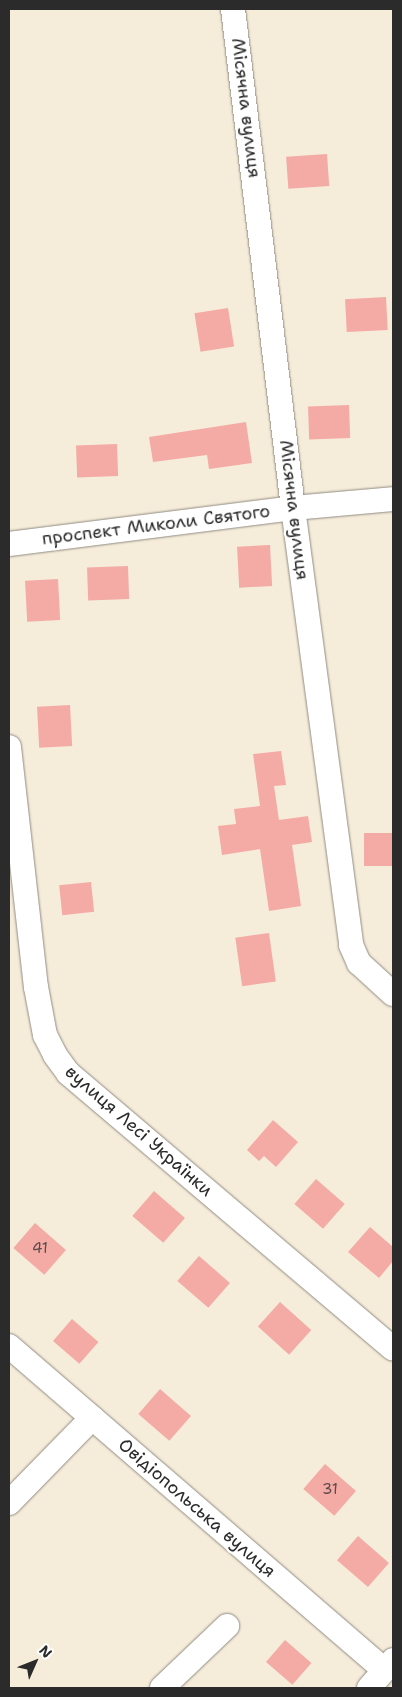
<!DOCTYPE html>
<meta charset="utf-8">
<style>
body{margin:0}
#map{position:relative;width:402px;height:1697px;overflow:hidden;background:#f6ecda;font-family:"Shantell Sans",sans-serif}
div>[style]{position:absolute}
.building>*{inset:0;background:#f4aba5;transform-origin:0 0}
.roads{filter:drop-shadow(0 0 1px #908c82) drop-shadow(0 0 1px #908c82)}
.minor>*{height:24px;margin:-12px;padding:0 12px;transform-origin:12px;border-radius:12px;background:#fff}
span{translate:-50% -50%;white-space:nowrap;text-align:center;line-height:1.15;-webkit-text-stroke:4.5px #fff;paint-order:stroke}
.number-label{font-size:15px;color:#5d4b4a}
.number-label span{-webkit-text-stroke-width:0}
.street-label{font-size:18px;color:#2b2b2b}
.frame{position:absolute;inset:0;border:10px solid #2b2b2b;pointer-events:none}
.north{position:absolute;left:10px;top:1637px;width:50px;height:50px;-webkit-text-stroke:4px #fff;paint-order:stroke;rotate:46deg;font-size:14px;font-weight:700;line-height:20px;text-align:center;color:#2b2b2b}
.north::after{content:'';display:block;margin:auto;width:18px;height:22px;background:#2b2b2b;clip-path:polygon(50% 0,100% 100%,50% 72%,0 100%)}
</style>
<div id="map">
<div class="building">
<i style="left:327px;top:154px;width:32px;height:41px;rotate:86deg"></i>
<i style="left:386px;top:297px;width:33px;height:41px;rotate:87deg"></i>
<i style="left:228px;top:308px;width:39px;height:34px;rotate:81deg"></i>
<i style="left:349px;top:405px;width:33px;height:41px;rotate:88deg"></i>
<i style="clip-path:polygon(246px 422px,252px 463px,209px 469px,207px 455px,153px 462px,149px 437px)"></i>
<i style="left:117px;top:444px;width:32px;height:41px;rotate:88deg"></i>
<i style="left:270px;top:545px;width:41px;height:33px;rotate:87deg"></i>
<i style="left:128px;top:566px;width:33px;height:41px;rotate:88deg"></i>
<i style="left:58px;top:579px;width:41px;height:33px;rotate:87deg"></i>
<i style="left:70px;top:705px;width:41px;height:33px;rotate:87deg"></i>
<i style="clip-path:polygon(281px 751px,286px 785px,274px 786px,279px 820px,308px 816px,312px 842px,292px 845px,301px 906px,269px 911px,260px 849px,222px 855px,218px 826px,236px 824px,234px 809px,260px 806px,253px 754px)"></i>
<i style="left:393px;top:833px;width:33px;height:29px;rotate:90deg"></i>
<i style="left:91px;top:882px;width:30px;height:32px;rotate:84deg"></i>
<i style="left:269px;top:933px;width:49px;height:34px;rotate:82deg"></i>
<i style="clip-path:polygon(273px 1120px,298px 1142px,276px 1167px,264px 1156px,259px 1161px,247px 1150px)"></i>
<i style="left:316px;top:1179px;width:38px;height:33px;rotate:41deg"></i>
<i style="left:154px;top:1191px;width:41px;height:33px;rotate:41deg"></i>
<i style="left:35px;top:1223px;width:41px;height:33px;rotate:41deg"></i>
<i style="clip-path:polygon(370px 1227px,393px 1247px,393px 1261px,379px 1278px,348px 1252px)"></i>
<i style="left:199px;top:1256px;width:41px;height:33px;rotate:41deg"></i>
<i style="left:280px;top:1302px;width:42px;height:33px;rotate:42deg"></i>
<i style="left:72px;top:1319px;width:35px;height:29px;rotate:41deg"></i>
<i style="left:160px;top:1389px;width:41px;height:33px;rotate:41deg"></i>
<i style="left:325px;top:1464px;width:41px;height:33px;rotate:41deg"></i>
<i style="left:358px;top:1536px;width:41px;height:32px;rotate:41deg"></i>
<i style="left:285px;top:1640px;width:35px;height:29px;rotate:41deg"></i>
</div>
<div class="roads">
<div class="minor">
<i style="left:233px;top:9px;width:503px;rotate:83.14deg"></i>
<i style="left:293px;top:508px;width:441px;rotate:82.4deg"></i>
<i style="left:351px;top:945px;width:20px;rotate:66deg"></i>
<i style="left:359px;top:963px;width:46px;rotate:42.4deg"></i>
<i style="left:9px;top:544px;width:286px;rotate:-7.2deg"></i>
<i style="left:293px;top:508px;width:100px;rotate:-5.1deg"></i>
<i style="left:9px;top:747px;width:242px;rotate:83.6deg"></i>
<i style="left:36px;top:987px;width:49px;rotate:79.4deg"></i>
<i style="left:45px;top:1035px;width:22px;rotate:63deg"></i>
<i style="left:55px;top:1055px;width:22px;rotate:54deg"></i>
<i style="left:68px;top:1073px;width:426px;rotate:40.3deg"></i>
<i style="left:9px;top:1346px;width:496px;rotate:40.8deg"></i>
<i style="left:9px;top:1503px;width:119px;rotate:-45.7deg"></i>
<i style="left:162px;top:1688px;width:90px;rotate:-43.6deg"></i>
<i style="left:369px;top:1688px;width:37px;rotate:-49deg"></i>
</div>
</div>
<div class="number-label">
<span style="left:40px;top:1249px">41</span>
<span style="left:330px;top:1490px">31</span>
</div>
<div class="street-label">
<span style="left:246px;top:108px;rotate:83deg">Місячна вулиця</span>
<span style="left:294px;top:510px;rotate:83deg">Місячна вулиця</span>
<span style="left:156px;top:525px;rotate:-7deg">проспект Миколи Святого</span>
<span style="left:139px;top:1131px;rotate:41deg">вулиця Лесі Українки</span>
<span style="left:197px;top:1508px;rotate:41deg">Овідіопольська вулиця</span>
</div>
<div class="frame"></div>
<div class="north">N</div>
</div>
